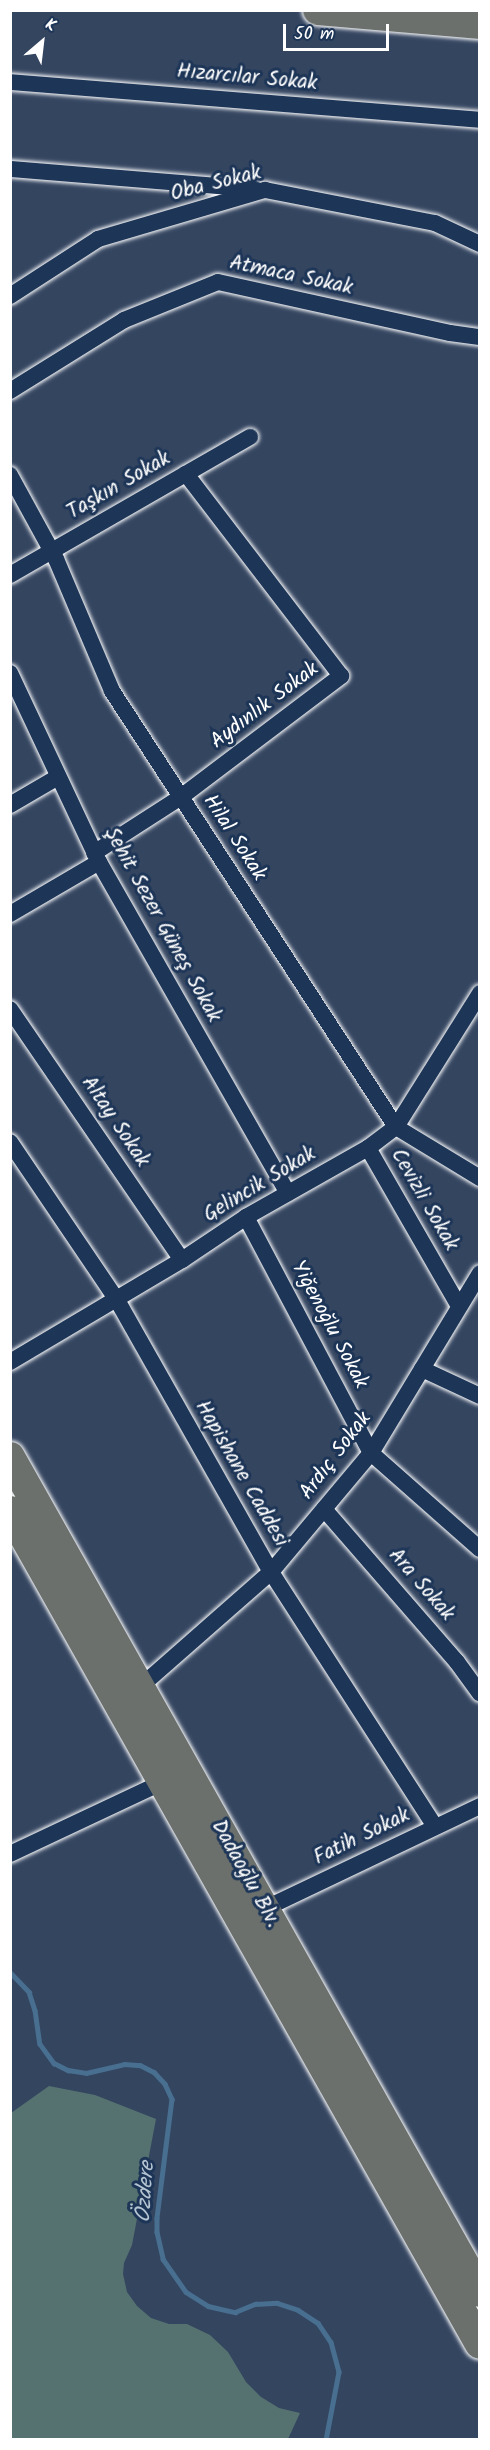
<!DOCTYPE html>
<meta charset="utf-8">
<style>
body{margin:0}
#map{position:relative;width:490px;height:2450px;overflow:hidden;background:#344560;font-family:Kalam,sans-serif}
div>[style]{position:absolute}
.green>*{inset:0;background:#557270}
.stream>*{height:4.5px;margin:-2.25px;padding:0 2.25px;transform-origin:2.25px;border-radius:2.25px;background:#486f90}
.roads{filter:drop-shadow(0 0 2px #fff) drop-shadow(0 0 2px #fff)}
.street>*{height:16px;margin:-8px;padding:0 8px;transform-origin:8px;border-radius:8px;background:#1d3557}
.highway>*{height:30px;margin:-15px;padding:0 15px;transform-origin:15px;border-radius:15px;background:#6b706d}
span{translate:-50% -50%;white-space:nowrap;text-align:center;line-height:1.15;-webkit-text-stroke:6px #1d3557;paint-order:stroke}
.street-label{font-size:21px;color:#fff}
.water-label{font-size:22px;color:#b6c5d3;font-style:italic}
.frame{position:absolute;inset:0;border:12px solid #fff;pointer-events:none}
.north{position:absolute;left:12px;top:12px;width:60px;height:60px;-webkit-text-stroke:4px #1d3557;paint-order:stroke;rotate:28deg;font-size:16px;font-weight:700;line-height:24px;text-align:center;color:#fff}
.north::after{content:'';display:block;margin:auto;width:21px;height:27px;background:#fff;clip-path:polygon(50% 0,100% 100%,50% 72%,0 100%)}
.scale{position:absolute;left:283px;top:24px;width:106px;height:27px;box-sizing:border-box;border:3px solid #fff;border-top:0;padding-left:8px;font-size:18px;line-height:21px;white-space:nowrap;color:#fff;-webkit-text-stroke:4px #1d3557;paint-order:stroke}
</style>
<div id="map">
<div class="green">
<i style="clip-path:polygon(49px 2086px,95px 2095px,156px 2119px,132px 2245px,124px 2263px,123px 2274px,127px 2292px,137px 2306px,151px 2318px,169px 2324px,187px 2324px,210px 2335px,228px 2352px,246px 2382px,261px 2397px,279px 2408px,300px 2413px,288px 2439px,11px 2439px,11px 2113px)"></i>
</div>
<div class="stream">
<i style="left:10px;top:1972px;width:28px;rotate:46deg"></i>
<i style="left:29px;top:1992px;width:19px;rotate:72deg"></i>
<i style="left:35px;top:2010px;width:34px;rotate:82deg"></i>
<i style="left:40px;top:2044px;width:24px;rotate:54deg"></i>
<i style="left:54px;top:2063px;width:16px;rotate:27deg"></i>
<i style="left:68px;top:2070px;width:18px;rotate:9deg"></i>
<i style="left:86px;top:2073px;width:39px;rotate:-13deg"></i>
<i style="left:124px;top:2064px;width:16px;rotate:4deg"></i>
<i style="left:140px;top:2065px;width:16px;rotate:27deg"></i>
<i style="left:154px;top:2072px;width:16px;rotate:47deg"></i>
<i style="left:165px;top:2084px;width:17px;rotate:65deg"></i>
<i style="left:172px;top:2099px;width:120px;rotate:97.2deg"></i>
<i style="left:157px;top:2218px;width:14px;rotate:90deg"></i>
<i style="left:157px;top:2232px;width:28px;rotate:77deg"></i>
<i style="left:163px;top:2259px;width:40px;rotate:55.1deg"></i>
<i style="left:186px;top:2292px;width:26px;rotate:32deg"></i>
<i style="left:208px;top:2306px;width:28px;rotate:13deg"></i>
<i style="left:235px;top:2312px;width:22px;rotate:-22deg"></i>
<i style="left:255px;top:2304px;width:22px;rotate:-3deg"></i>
<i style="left:277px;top:2303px;width:22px;rotate:18deg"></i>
<i style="left:298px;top:2310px;width:24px;rotate:33deg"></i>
<i style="left:318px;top:2323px;width:23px;rotate:56deg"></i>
<i style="left:331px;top:2342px;width:31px;rotate:75deg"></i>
<i style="left:339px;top:2372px;width:69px;rotate:100.8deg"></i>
</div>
<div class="roads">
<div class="street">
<i style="left:10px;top:82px;width:472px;rotate:4.6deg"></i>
<i style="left:10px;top:169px;width:246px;rotate:4.7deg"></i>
<i style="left:10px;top:296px;width:105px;rotate:-32.9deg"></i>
<i style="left:98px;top:239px;width:174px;rotate:-16.4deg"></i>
<i style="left:265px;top:190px;width:173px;rotate:11deg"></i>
<i style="left:435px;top:223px;width:50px;rotate:25deg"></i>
<i style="left:10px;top:391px;width:134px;rotate:-31.9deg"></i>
<i style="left:124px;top:320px;width:101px;rotate:-22deg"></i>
<i style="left:218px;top:282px;width:238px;rotate:12.4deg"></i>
<i style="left:450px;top:333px;width:30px;rotate:8deg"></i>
<i style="left:10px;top:475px;width:96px;rotate:61.3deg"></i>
<i style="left:56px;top:559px;width:143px;rotate:67deg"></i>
<i style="left:112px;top:691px;width:520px;rotate:56.92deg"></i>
<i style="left:396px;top:1127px;width:98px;rotate:31.3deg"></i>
<i style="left:10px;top:575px;width:277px;rotate:-29.9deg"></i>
<i style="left:10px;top:673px;width:209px;rotate:64.8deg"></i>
<i style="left:99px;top:862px;width:381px;rotate:60.3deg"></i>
<i style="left:10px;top:805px;width:56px;rotate:-30.3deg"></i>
<i style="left:94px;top:853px;width:103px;rotate:-32.8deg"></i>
<i style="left:181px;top:797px;width:201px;rotate:-37.1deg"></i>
<i style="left:341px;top:676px;width:255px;rotate:-127.5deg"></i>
<i style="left:10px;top:914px;width:103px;rotate:-30.3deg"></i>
<i style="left:10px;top:1009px;width:304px;rotate:55.6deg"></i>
<i style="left:10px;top:1142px;width:191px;rotate:55.9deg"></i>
<i style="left:117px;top:1300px;width:313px;rotate:60.5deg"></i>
<i style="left:271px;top:1572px;width:302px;rotate:57.2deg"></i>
<i style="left:368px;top:1148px;width:182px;rotate:60.1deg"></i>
<i style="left:246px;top:1217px;width:267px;rotate:62.1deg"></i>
<i style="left:371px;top:1453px;width:145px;rotate:41.4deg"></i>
<i style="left:10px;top:1362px;width:200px;rotate:-30.7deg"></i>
<i style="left:182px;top:1260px;width:77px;rotate:-33.9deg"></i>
<i style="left:246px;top:1217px;width:140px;rotate:-29.5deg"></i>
<i style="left:368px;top:1148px;width:35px;rotate:-37deg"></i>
<i style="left:396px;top:1127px;width:158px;rotate:-57.9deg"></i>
<i style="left:422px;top:1369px;width:64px;rotate:25deg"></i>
<i style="left:324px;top:1509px;width:203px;rotate:49deg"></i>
<i style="left:457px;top:1662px;width:39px;rotate:54deg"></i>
<i style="left:140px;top:1687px;width:174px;rotate:-41.3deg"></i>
<i style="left:271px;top:1572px;width:155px;rotate:-50deg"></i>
<i style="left:371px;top:1453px;width:210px;rotate:-58.8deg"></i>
<i style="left:10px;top:1854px;width:169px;rotate:-25.2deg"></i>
<i style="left:264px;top:1909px;width:239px;rotate:-25.5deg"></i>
</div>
<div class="highway">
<i style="left:318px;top:10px;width:163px;rotate:4.9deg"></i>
<i style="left:10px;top:1457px;width:958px;rotate:60.63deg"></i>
<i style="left:10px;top:1511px;width:956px;rotate:60.57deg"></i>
</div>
</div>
<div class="street-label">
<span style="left:247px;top:78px;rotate:5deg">Hızarcılar Sokak</span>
<span style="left:216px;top:184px;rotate:-14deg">Oba Sokak</span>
<span style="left:291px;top:276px;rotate:12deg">Atmaca Sokak</span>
<span style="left:119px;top:486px;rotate:-30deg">Taşkın Sokak</span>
<span style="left:265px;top:706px;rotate:-37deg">Aydınlık Sokak</span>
<span style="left:234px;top:838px;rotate:57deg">Hilal Sokak</span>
<span style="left:162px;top:925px;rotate:61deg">Şehit Sezer Güneş Sokak</span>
<span style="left:115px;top:1122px;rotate:56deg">Altay Sokak</span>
<span style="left:260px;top:1185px;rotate:-31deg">Gelincik Sokak</span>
<span style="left:424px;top:1200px;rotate:60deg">Cevizli Sokak</span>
<span style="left:329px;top:1325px;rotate:62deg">Yiğenoğlu Sokak</span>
<span style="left:336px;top:1456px;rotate:-53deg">Ardıç Sokak</span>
<span style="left:241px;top:1474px;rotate:60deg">Hapishane Caddesi</span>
<span style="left:421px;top:1585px;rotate:49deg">Ara Sokak</span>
<span style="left:362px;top:1837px;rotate:-26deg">Fatih Sokak</span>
<span style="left:245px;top:1874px;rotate:61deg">Dadaoğlu Blv.</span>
</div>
<div class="water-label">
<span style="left:146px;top:2192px;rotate:-86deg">Özdere</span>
</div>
<div class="frame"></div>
<div class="north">K</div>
<div class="scale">50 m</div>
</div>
